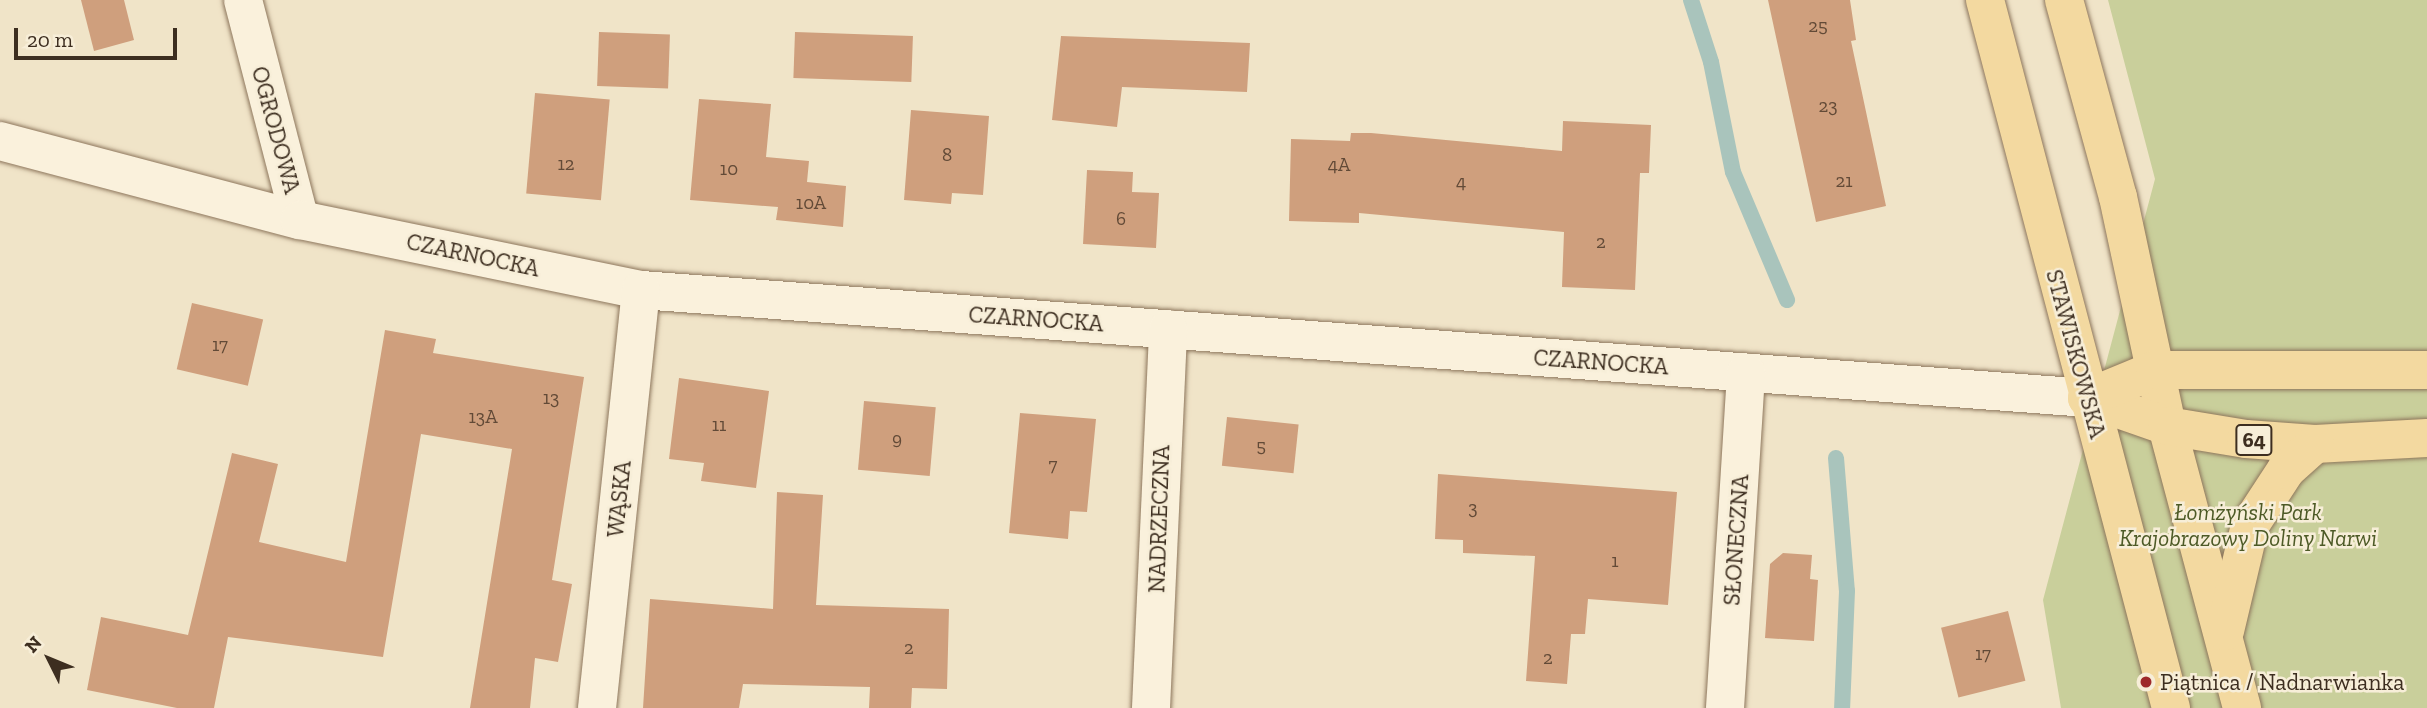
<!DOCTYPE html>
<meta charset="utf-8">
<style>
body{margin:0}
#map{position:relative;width:2427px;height:708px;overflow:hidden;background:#f0e4c8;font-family:"Zilla Slab",serif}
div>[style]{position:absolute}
.green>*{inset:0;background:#c9cf9b}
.stream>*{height:16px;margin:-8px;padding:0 8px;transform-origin:8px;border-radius:8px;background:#a9c4bc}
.building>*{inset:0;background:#cf9f7d;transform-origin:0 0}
.roads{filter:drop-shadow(0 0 2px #8d765c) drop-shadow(0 0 2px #8d765c)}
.minor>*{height:38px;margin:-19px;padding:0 19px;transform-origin:19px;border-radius:19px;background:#faf1dc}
.major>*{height:38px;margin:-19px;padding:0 19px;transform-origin:19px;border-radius:19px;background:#f3d9a0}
.dots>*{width:19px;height:19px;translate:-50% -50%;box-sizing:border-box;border:4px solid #f7eed8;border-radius:50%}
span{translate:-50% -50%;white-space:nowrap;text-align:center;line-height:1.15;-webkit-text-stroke:5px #f7eed8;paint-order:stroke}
.number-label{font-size:19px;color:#624a37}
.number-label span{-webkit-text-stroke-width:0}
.shield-label span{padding:2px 5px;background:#f7eed8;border:2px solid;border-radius:5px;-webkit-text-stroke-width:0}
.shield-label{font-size:21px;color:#3d2e20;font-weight:700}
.street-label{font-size:23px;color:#3d2e20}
.park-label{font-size:23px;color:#4d5a26;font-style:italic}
.poi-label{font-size:23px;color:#3d2e20}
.left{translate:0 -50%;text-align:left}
.north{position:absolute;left:14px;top:624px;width:70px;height:70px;-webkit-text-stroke:5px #f7eed8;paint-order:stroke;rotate:313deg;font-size:19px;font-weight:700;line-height:28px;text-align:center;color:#3d2e20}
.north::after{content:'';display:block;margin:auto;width:24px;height:32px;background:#3d2e20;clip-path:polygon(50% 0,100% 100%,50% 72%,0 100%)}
.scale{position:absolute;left:14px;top:28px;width:163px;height:32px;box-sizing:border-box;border:4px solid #3d2e20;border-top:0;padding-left:9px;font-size:21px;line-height:24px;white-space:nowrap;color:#3d2e20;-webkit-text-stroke:5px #f7eed8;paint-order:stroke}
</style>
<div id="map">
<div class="green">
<i style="clip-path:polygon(2108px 0,2427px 0,2427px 708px,2061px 708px,2043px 600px,2155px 179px)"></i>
</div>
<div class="stream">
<i style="left:1691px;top:0;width:65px;rotate:72.1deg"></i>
<i style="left:1711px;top:62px;width:112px;rotate:78.7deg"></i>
<i style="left:1733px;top:172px;width:139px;rotate:67.1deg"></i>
<i style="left:1836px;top:458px;width:133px;rotate:85.3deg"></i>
<i style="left:1847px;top:591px;width:117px;rotate:92.4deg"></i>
</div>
<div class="building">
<i style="clip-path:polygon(81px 0,124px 0,134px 40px,94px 51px)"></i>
<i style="clip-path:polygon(1768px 0,1850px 0,1856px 40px,1851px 41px,1886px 206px,1816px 222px)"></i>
<i style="left:599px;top:32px;width:71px;height:54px;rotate:2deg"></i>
<i style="left:795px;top:32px;width:118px;height:46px;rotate:2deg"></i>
<i style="clip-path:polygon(1061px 36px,1250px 43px,1247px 92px,1122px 87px,1117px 127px,1052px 120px)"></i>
<i style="left:535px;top:93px;width:75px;height:101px;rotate:5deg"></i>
<i style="clip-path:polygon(699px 99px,771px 104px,766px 157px,809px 161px,807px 182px,846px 186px,843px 227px,776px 220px,778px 207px,690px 200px)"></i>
<i style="clip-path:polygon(911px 110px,989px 116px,983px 195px,952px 193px,951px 204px,904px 200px)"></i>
<i style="clip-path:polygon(1563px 121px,1651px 125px,1649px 173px,1640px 173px,1635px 290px,1562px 287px,1564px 232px,1359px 213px,1359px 223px,1289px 221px,1291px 139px,1350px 141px,1351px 133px,1371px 133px,1562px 151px)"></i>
<i style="clip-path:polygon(1087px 170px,1133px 172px,1132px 192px,1159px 193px,1156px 248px,1083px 244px)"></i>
<i style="left:192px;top:303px;width:73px;height:68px;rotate:13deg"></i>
<i style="clip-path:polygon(385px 330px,436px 339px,433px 353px,584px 377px,552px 580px,572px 584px,558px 662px,535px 658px,530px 708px,470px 708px,512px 449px,421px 434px,383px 657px,228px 637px,214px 708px,177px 708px,87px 690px,101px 617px,188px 635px,232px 453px,278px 464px,259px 542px,346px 562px)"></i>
<i style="clip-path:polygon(679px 378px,769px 391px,756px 488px,701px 481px,704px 463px,669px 459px)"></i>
<i style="left:864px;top:401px;width:72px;height:69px;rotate:5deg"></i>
<i style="clip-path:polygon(1020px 413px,1096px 419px,1087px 512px,1070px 511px,1068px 539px,1009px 533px)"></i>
<i style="left:1227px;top:417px;width:72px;height:49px;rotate:6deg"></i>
<i style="clip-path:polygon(1438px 474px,1677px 492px,1668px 605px,1588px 599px,1585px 634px,1571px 634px,1567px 684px,1526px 681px,1535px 556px,1463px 553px,1463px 540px,1435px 539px)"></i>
<i style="clip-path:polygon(777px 492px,823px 495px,816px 605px,949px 609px,947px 689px,912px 688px,911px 708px,869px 708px,870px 687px,743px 684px,739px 708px,643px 708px,650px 599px,773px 609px)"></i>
<i style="clip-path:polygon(1783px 553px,1812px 555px,1810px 579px,1818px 580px,1814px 641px,1765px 638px,1770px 564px)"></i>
<i style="left:2008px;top:611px;width:72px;height:69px;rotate:76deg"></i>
</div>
<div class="roads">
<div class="minor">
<i style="left:243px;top:0;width:227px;rotate:75.5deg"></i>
<i style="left:0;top:141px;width:310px;rotate:14.8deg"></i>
<i style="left:300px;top:220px;width:348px;rotate:11.6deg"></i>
<i style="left:641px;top:290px;width:1450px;rotate:4.27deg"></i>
<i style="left:597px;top:708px;width:420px;rotate:-84deg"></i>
<i style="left:1151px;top:708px;width:379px;rotate:-87.4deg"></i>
<i style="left:1725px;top:708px;width:336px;rotate:-86.4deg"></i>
</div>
<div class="major">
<i style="left:1985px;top:0;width:732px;rotate:75.28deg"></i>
<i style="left:2064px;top:0;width:204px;rotate:74.7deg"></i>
<i style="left:2118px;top:197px;width:234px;rotate:77.9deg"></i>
<i style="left:2167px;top:426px;width:292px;rotate:75.1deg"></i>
<i style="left:2087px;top:398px;width:85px;rotate:19.3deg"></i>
<i style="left:2167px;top:426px;width:80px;rotate:9.3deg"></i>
<i style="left:2246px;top:439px;width:69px;rotate:4.1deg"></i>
<i style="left:2315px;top:444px;width:112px;rotate:-3.1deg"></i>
<i style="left:2087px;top:398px;width:74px;rotate:-22.4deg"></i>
<i style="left:2155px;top:370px;width:272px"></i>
<i style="left:2225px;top:631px;width:109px;rotate:-76.7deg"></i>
<i style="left:2250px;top:525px;width:66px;rotate:-56.8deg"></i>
<i style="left:2286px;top:470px;width:39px;rotate:-42deg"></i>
</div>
</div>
<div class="dots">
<i style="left:2146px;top:682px;background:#9e2a2b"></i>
</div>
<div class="number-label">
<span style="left:1818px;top:26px">25</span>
<span style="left:1828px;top:106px">23</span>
<span style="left:947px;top:155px">8</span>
<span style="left:566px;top:164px">12</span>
<span style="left:1339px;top:165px">4A</span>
<span style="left:729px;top:169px">10</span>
<span style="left:1844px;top:181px">21</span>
<span style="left:1461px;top:182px">4</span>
<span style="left:811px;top:203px">10A</span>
<span style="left:1121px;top:219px">6</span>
<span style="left:1601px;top:242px">2</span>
<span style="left:220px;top:345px">17</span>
<span style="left:551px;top:398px">13</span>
<span style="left:483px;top:417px">13A</span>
<span style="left:719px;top:425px">11</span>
<span style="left:897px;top:439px">9</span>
<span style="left:1261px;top:446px">5</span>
<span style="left:1053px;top:465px">7</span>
<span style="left:1473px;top:508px">3</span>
<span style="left:1615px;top:561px">1</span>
<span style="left:909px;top:648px">2</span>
<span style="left:1983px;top:654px">17</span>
<span style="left:1548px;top:658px">2</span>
</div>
<div class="shield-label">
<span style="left:2254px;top:440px">64</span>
</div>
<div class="street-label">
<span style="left:276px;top:130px;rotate:75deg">OGRODOWA</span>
<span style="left:473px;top:255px;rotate:12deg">CZARNOCKA</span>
<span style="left:1036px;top:319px;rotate:4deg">CZARNOCKA</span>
<span style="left:2076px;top:354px;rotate:75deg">STAWISKOWSKA</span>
<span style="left:1601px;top:362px;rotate:4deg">CZARNOCKA</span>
<span style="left:619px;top:499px;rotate:-84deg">WĄSKA</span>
<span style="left:1159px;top:519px;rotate:-88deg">NADRZECZNA</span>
<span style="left:1736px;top:540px;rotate:-86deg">SŁONECZNA</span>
</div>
<div class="park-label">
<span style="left:2248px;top:525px">Łomżyński Park<br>Krajobrazowy Doliny Narwi</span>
</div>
<div class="poi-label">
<span class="left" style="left:2160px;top:682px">Piątnica / Nadnarwianka</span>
</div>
<div class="north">N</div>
<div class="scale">20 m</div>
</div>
